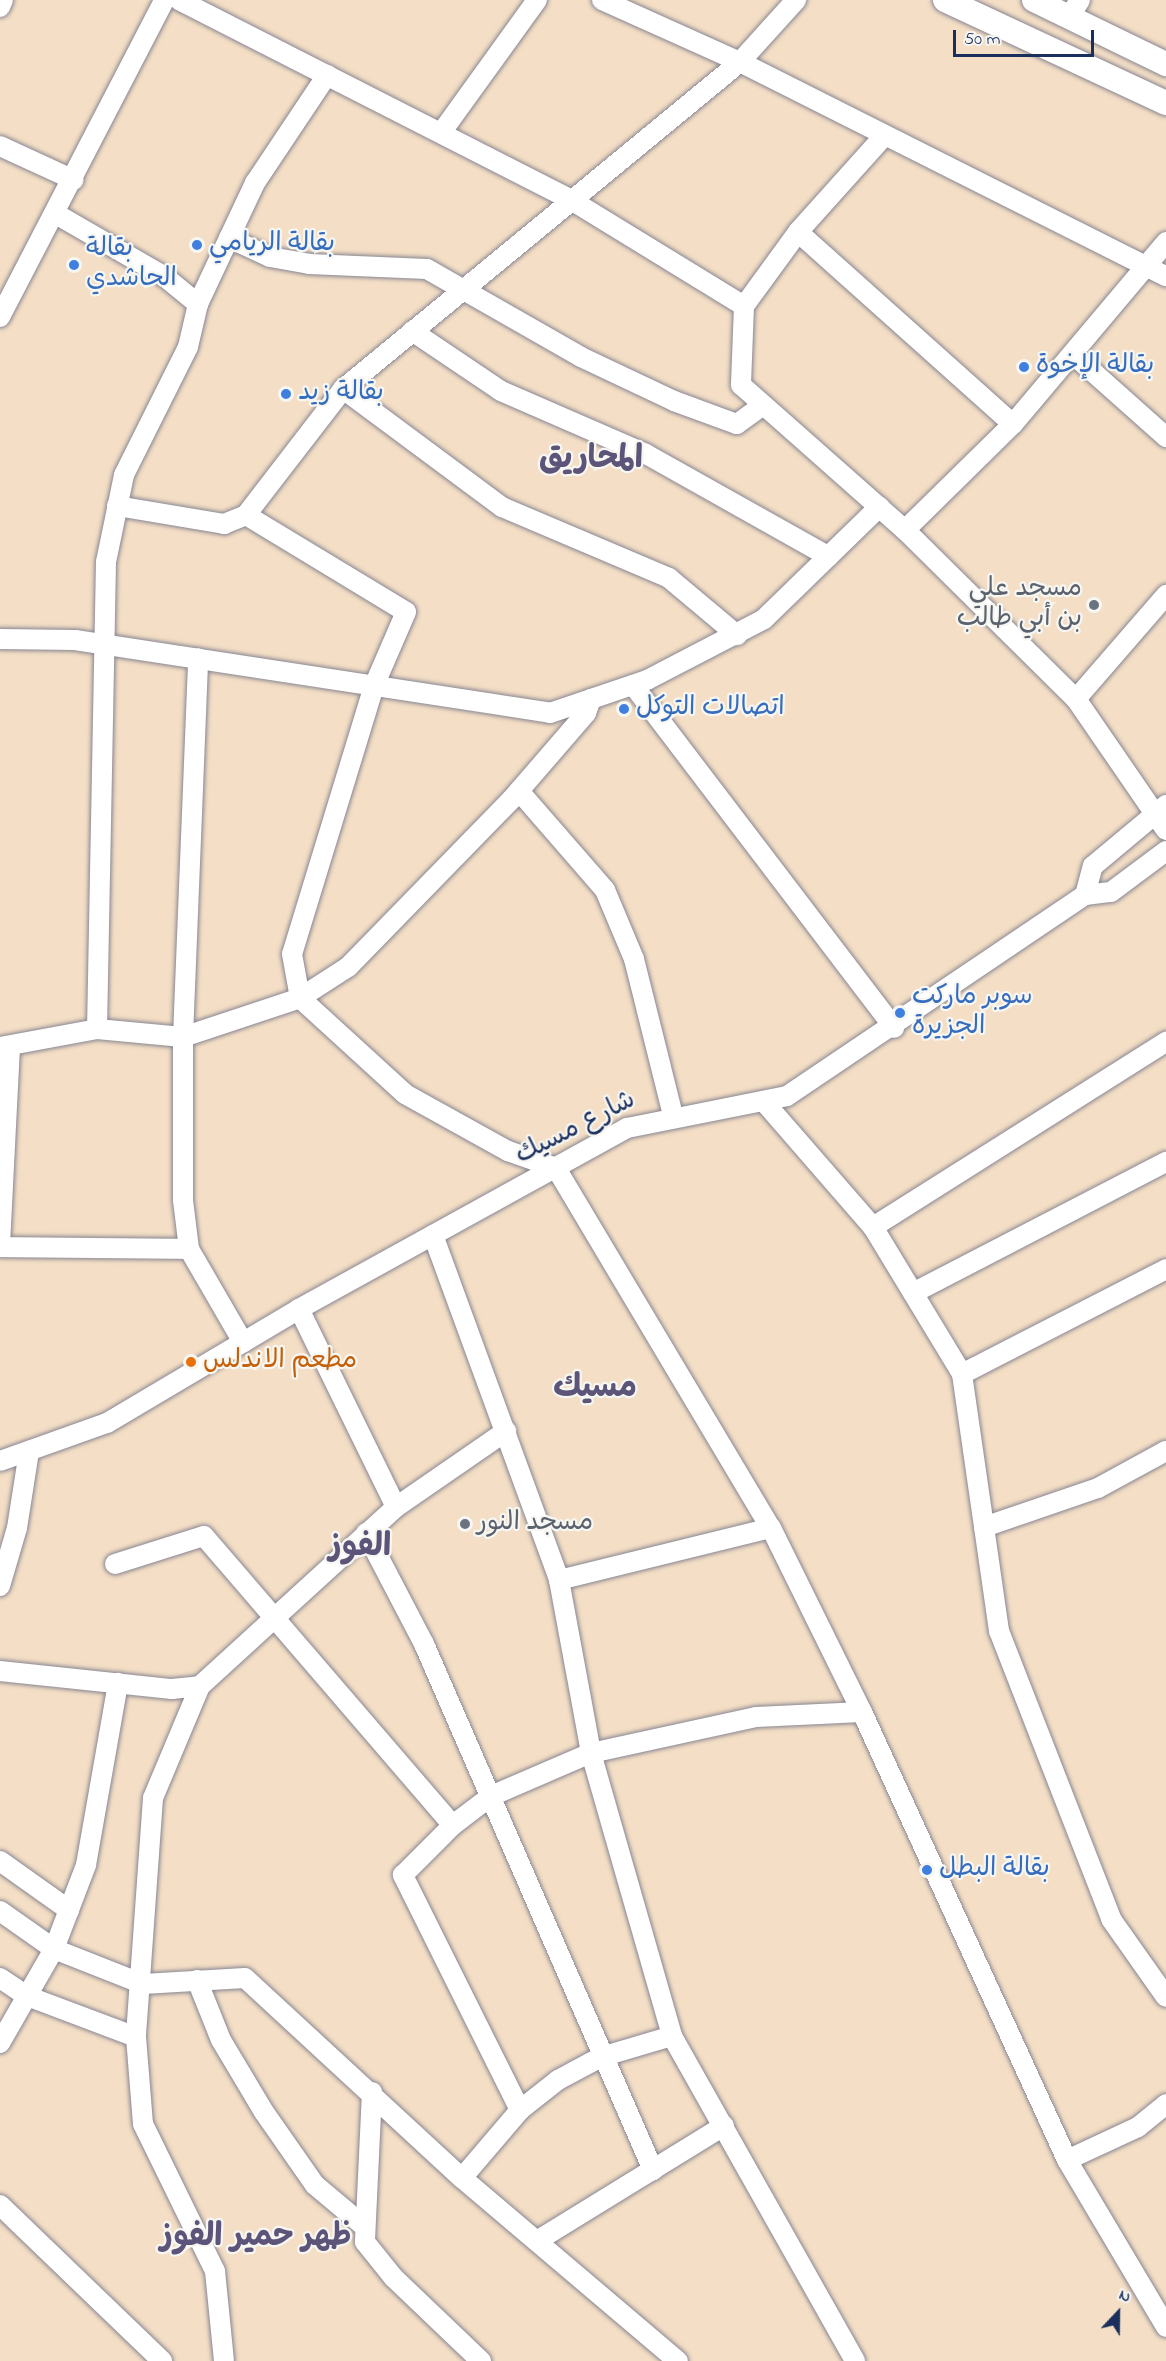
<!DOCTYPE html>
<meta charset="utf-8">
<style>
body{margin:0}
#map{position:relative;width:1166px;height:2361px;overflow:hidden;background:#f4dec5;font-family:"Indie Flower","Playpen Sans Arabic",sans-serif}
div>[style]{position:absolute}
.roads{filter:drop-shadow(0 0 2px #888692) drop-shadow(0 0 2px #888692)}
.minor>*{height:20px;margin:-10px;padding:0 10px;transform-origin:10px;border-radius:10px;background:#fff}
.major>*{height:24px;margin:-12px;padding:0 12px;transform-origin:12px;border-radius:12px;background:#fff}
.dots>*{width:16px;height:16px;translate:-50% -50%;box-sizing:border-box;border:3px solid #f6f6f2;border-radius:50%}
span{translate:-50% -50%;white-space:nowrap;text-align:center;line-height:1.15;-webkit-text-stroke:4.5px #f6f6f2;paint-order:stroke}
.shop-label{font-size:26px;color:#366cbe}
.left{translate:0 -50%;text-align:left}
.worship-label{font-size:26px;color:#5b616d}
.right{translate:-100% -50%;text-align:right}
.street-label{font-size:26px;color:#1b2f5e}
.food-label{font-size:26px;color:#c56008}
.district-label{font-size:32px;color:#5d547a;font-weight:700}
.north{position:absolute;left:1088px;top:2283px;width:60px;height:60px;-webkit-text-stroke:4px #f6f6f2;paint-order:stroke;rotate:22deg;font-size:16px;font-weight:700;line-height:24px;text-align:center;color:#1b2f5e}
.north::after{content:'';display:block;margin:auto;width:21px;height:27px;background:#1b2f5e;clip-path:polygon(50% 0,100% 100%,50% 72%,0 100%)}
.scale{position:absolute;left:953px;top:30px;width:141px;height:27px;box-sizing:border-box;border:3px solid #1b2f5e;border-top:0;padding-left:8px;font-size:18px;line-height:21px;white-space:nowrap;color:#1b2f5e;-webkit-text-stroke:4px #f6f6f2;paint-order:stroke}
</style>
<div id="map">
<div class="roads">
<div class="minor">
<i style="left:179px;top:0;width:440px;rotate:27deg"></i>
<i style="left:571px;top:200px;width:203px;rotate:31.5deg"></i>
<i style="left:602px;top:0;width:151px;rotate:24.2deg"></i>
<i style="left:740px;top:62px;width:477px;rotate:26.7deg"></i>
<i style="left:0;top:7px;width:8px;rotate:-67deg"></i>
<i style="left:1069px;top:17px;width:20px;rotate:-57deg"></i>
<i style="left:441px;top:133px;width:164px;rotate:-54.2deg"></i>
<i style="left:884px;top:136px;width:129px;rotate:131.9deg"></i>
<i style="left:798px;top:232px;width:92px;rotate:126.1deg"></i>
<i style="left:744px;top:306px;width:79px;rotate:92.2deg"></i>
<i style="left:741px;top:385px;width:219px;rotate:41.5deg"></i>
<i style="left:905px;top:530px;width:240px;rotate:44.7deg"></i>
<i style="left:1076px;top:699px;width:159px;rotate:55.5deg"></i>
<i style="left:0;top:146px;width:81px;rotate:24.7deg"></i>
<i style="left:56px;top:214px;width:126px;rotate:30deg"></i>
<i style="left:165px;top:277px;width:43px;rotate:39.3deg"></i>
<i style="left:198px;top:304px;width:44px;rotate:103.1deg"></i>
<i style="left:188px;top:347px;width:143px;rotate:116.6deg"></i>
<i style="left:124px;top:475px;width:89px;rotate:101.7deg"></i>
<i style="left:106px;top:562px;width:467px;rotate:91.1deg"></i>
<i style="left:798px;top:232px;width:288px;rotate:41.8deg"></i>
<i style="left:229px;top:238px;width:45px;rotate:24.9deg"></i>
<i style="left:270px;top:257px;width:40px;rotate:10deg"></i>
<i style="left:309px;top:264px;width:118px;rotate:2.4deg"></i>
<i style="left:427px;top:269px;width:177px;rotate:29.7deg"></i>
<i style="left:581px;top:357px;width:103px;rotate:25.3deg"></i>
<i style="left:674px;top:401px;width:67px;rotate:20.1deg"></i>
<i style="left:737px;top:424px;width:32px;rotate:-36deg"></i>
<i style="left:198px;top:304px;width:134px;rotate:-64.8deg"></i>
<i style="left:255px;top:183px;width:130px;rotate:-56.3deg"></i>
<i style="left:0;top:317px;width:357px;rotate:-62.6deg"></i>
<i style="left:412px;top:331px;width:107px;rotate:34deg"></i>
<i style="left:501px;top:391px;width:158px;rotate:23.5deg"></i>
<i style="left:646px;top:454px;width:209px;rotate:29.3deg"></i>
<i style="left:1075px;top:356px;width:122px;rotate:41.7deg"></i>
<i style="left:343px;top:389px;width:198px;rotate:36.6deg"></i>
<i style="left:502px;top:507px;width:181px;rotate:23deg"></i>
<i style="left:669px;top:578px;width:89px;rotate:40deg"></i>
<i style="left:117px;top:506px;width:109px;rotate:9.5deg"></i>
<i style="left:224px;top:524px;width:24px;rotate:-22deg"></i>
<i style="left:246px;top:515px;width:159px;rotate:-52.4deg"></i>
<i style="left:343px;top:389px;width:514px;rotate:-39.48deg"></i>
<i style="left:740px;top:62px;width:84px;rotate:-47.9deg"></i>
<i style="left:246px;top:515px;width:187px;rotate:31.2deg"></i>
<i style="left:406px;top:612px;width:81px;rotate:113.4deg"></i>
<i style="left:374px;top:686px;width:280px;rotate:107deg"></i>
<i style="left:292px;top:954px;width:45px;rotate:79.7deg"></i>
<i style="left:300px;top:998px;width:142px;rotate:42.4deg"></i>
<i style="left:405px;top:1094px;width:118px;rotate:29deg"></i>
<i style="left:508px;top:1151px;width:51px;rotate:19.5deg"></i>
<i style="left:556px;top:1168px;width:419px;rotate:59.2deg"></i>
<i style="left:771px;top:1528px;width:205px;rotate:63.7deg"></i>
<i style="left:862px;top:1712px;width:493px;rotate:65.4deg"></i>
<i style="left:1067px;top:2160px;width:194px;rotate:59.3deg"></i>
<i style="left:905px;top:530px;width:151px;rotate:-44.5deg"></i>
<i style="left:1013px;top:424px;width:238px;rotate:-49.9deg"></i>
<i style="left:0;top:639px;width:75px;rotate:0.8deg"></i>
<i style="left:75px;top:640px;width:481px;rotate:8.7deg"></i>
<i style="left:550px;top:713px;width:102px;rotate:-18.8deg"></i>
<i style="left:647px;top:680px;width:132px;rotate:-27.5deg"></i>
<i style="left:764px;top:619px;width:161px;rotate:-44.2deg"></i>
<i style="left:633px;top:685px;width:431px;rotate:52.7deg"></i>
<i style="left:1076px;top:699px;width:138px;rotate:-49.1deg"></i>
<i style="left:519px;top:791px;width:131px;rotate:49deg"></i>
<i style="left:605px;top:890px;width:75px;rotate:67.2deg"></i>
<i style="left:634px;top:959px;width:162px;rotate:76deg"></i>
<i style="left:1085px;top:895px;width:30px;rotate:-75deg"></i>
<i style="left:1093px;top:866px;width:95px;rotate:-39.9deg"></i>
<i style="left:0;top:1047px;width:99px;rotate:-10.5deg"></i>
<i style="left:97px;top:1029px;width:86px;rotate:5.3deg"></i>
<i style="left:183px;top:1037px;width:123px;rotate:-18.4deg"></i>
<i style="left:300px;top:998px;width:57px;rotate:-32.9deg"></i>
<i style="left:348px;top:967px;width:233px;rotate:-45.7deg"></i>
<i style="left:511px;top:800px;width:115px;rotate:-49.2deg"></i>
<i style="left:586px;top:713px;width:15px;rotate:-70deg"></i>
<i style="left:10px;top:1047px;width:200px;rotate:92.9deg"></i>
<i style="left:0;top:1247px;width:189px;rotate:0.6deg"></i>
<i style="left:189px;top:1249px;width:108px;rotate:59.9deg"></i>
<i style="left:766px;top:1104px;width:163px;rotate:49deg"></i>
<i style="left:873px;top:1227px;width:172px;rotate:58.8deg"></i>
<i style="left:962px;top:1374px;width:260px;rotate:81.8deg"></i>
<i style="left:999px;top:1631px;width:309px;rotate:68.7deg"></i>
<i style="left:1111px;top:1919px;width:95px;rotate:54.8deg"></i>
<i style="left:873px;top:1227px;width:347px;rotate:-32.3deg"></i>
<i style="left:433px;top:1235px;width:367px;rotate:69.9deg"></i>
<i style="left:559px;top:1580px;width:176px;rotate:79.5deg"></i>
<i style="left:591px;top:1753px;width:294px;rotate:74deg"></i>
<i style="left:672px;top:2036px;width:373px;rotate:60.6deg"></i>
<i style="left:189px;top:1249px;width:49px;rotate:-97deg"></i>
<i style="left:183px;top:1200px;width:163px;rotate:-90deg"></i>
<i style="left:183px;top:1037px;width:379px;rotate:-87.7deg"></i>
<i style="left:913px;top:1293px;width:285px;rotate:-27.4deg"></i>
<i style="left:299px;top:1309px;width:220px;rotate:63.9deg"></i>
<i style="left:962px;top:1374px;width:229px;rotate:-27.2deg"></i>
<i style="left:0;top:1461px;width:114px;rotate:-19.6deg"></i>
<i style="left:107px;top:1423px;width:223px;rotate:-30.7deg"></i>
<i style="left:299px;top:1309px;width:375px;rotate:-28.9deg"></i>
<i style="left:627px;top:1128px;width:163px;rotate:-11.3deg"></i>
<i style="left:787px;top:1096px;width:359px;rotate:-34deg"></i>
<i style="left:1085px;top:895px;width:26px;rotate:-7deg"></i>
<i style="left:1111px;top:892px;width:69px;rotate:-36.7deg"></i>
<i style="left:984px;top:1527px;width:120px;rotate:-18.9deg"></i>
<i style="left:1098px;top:1488px;width:77px;rotate:-28.6deg"></i>
<i style="left:366px;top:1533px;width:125px;rotate:62.4deg"></i>
<i style="left:424px;top:1644px;width:574px;rotate:66.47deg"></i>
<i style="left:115px;top:1564px;width:93px;rotate:-17.5deg"></i>
<i style="left:204px;top:1536px;width:381px;rotate:49.3deg"></i>
<i style="left:559px;top:1580px;width:218px;rotate:-13.8deg"></i>
<i style="left:0;top:1586px;width:60px;rotate:-73.7deg"></i>
<i style="left:17px;top:1528px;width:78px;rotate:-81.1deg"></i>
<i style="left:0;top:1671px;width:173px;rotate:6deg"></i>
<i style="left:172px;top:1689px;width:28px;rotate:-6deg"></i>
<i style="left:200px;top:1686px;width:265px;rotate:-42.4deg"></i>
<i style="left:396px;top:1507px;width:134px;rotate:-34.6deg"></i>
<i style="left:200px;top:1686px;width:121px;rotate:112.8deg"></i>
<i style="left:153px;top:1798px;width:240px;rotate:94.1deg"></i>
<i style="left:136px;top:2037px;width:87px;rotate:85.4deg"></i>
<i style="left:143px;top:2124px;width:164px;rotate:63.9deg"></i>
<i style="left:215px;top:2271px;width:90px;rotate:84.3deg"></i>
<i style="left:0;top:1861px;width:85px;rotate:35.4deg"></i>
<i style="left:0;top:1911px;width:66px;rotate:35.1deg"></i>
<i style="left:54px;top:1949px;width:96px;rotate:21.5deg"></i>
<i style="left:143px;top:1984px;width:102px;rotate:-3.4deg"></i>
<i style="left:245px;top:1978px;width:295px;rotate:42.7deg"></i>
<i style="left:462px;top:2178px;width:283px;rotate:40.3deg"></i>
<i style="left:0;top:1978px;width:32px;rotate:34deg"></i>
<i style="left:27px;top:1996px;width:116px;rotate:20.6deg"></i>
<i style="left:197px;top:1980px;width:65px;rotate:68.2deg"></i>
<i style="left:221px;top:2040px;width:84px;rotate:59.2deg"></i>
<i style="left:264px;top:2112px;width:89px;rotate:55.1deg"></i>
<i style="left:315px;top:2185px;width:65px;rotate:40deg"></i>
<i style="left:0;top:2043px;width:108px;rotate:-60.1deg"></i>
<i style="left:54px;top:1949px;width:90px;rotate:-69.1deg"></i>
<i style="left:86px;top:1865px;width:185px;rotate:-80deg"></i>
<i style="left:372px;top:2092px;width:150px;rotate:92.7deg"></i>
<i style="left:365px;top:2242px;width:45px;rotate:51.3deg"></i>
<i style="left:393px;top:2277px;width:122px;rotate:43.7deg"></i>
<i style="left:520px;top:2110px;width:263px;rotate:-116.5deg"></i>
<i style="left:403px;top:1875px;width:71px;rotate:-45deg"></i>
<i style="left:453px;top:1825px;width:48px;rotate:-37.3deg"></i>
<i style="left:491px;top:1796px;width:109px;rotate:-23.3deg"></i>
<i style="left:591px;top:1753px;width:169px;rotate:-12.3deg"></i>
<i style="left:756px;top:1717px;width:106px;rotate:-2.7deg"></i>
<i style="left:1067px;top:2160px;width:78px;rotate:-24.9deg"></i>
<i style="left:1138px;top:2127px;width:36px;rotate:-39deg"></i>
<i style="left:462px;top:2178px;width:89px;rotate:-49.5deg"></i>
<i style="left:520px;top:2110px;width:48px;rotate:-38.3deg"></i>
<i style="left:558px;top:2080px;width:49px;rotate:-28.1deg"></i>
<i style="left:601px;top:2057px;width:74px;rotate:-16.5deg"></i>
<i style="left:0;top:2205px;width:225px;rotate:43.9deg"></i>
<i style="left:540px;top:2239px;width:216px;rotate:-31.6deg"></i>
</div>
<div class="major">
<i style="left:945px;top:0;width:244px;rotate:25deg"></i>
<i style="left:1034px;top:0;width:147px;rotate:25.9deg"></i>
</div>
</div>
<div class="dots">
<i style="left:197px;top:245px;background:#3f7fe0"></i>
<i style="left:74px;top:265px;background:#3f7fe0"></i>
<i style="left:1024px;top:367px;background:#3f7fe0"></i>
<i style="left:286px;top:394px;background:#3f7fe0"></i>
<i style="left:1094px;top:605px;background:#6b7280"></i>
<i style="left:624px;top:709px;background:#3f7fe0"></i>
<i style="left:900px;top:1013px;background:#3f7fe0"></i>
<i style="left:191px;top:1362px;background:#e8710a"></i>
<i style="left:465px;top:1524px;background:#6b7280"></i>
<i style="left:927px;top:1870px;background:#3f7fe0"></i>
</div>
<div class="shop-label">
<span class="left" style="left:209px;top:245px">بقالة الريامي</span>
<span class="left" style="left:86px;top:265px">بقالة<br>الحاشدي</span>
<span class="left" style="left:1036px;top:367px">بقالة الإخوة</span>
<span class="left" style="left:298px;top:394px">بقالة زيد</span>
<span class="left" style="left:636px;top:709px">اتصالات التوكل</span>
<span class="left" style="left:912px;top:1013px">سوبر ماركت<br>الجزيرة</span>
<span class="left" style="left:939px;top:1870px">بقالة البطل</span>
</div>
<div class="worship-label">
<span class="right" style="left:1082px;top:605px">مسجد علي<br>بن أبي طالب</span>
<span class="left" style="left:477px;top:1524px">مسجد النور</span>
</div>
<div class="street-label">
<span style="left:576px;top:1129px;rotate:-27deg">شارع مسيك</span>
</div>
<div class="food-label">
<span class="left" style="left:203px;top:1362px">مطعم الاندلس</span>
</div>
<div class="district-label">
<span style="left:591px;top:460px">المحاريق</span>
<span style="left:595px;top:1389px">مسيك</span>
<span style="left:360px;top:1548px">الفوز</span>
<span style="left:256px;top:2238px">ظهر حمير الفوز</span>
</div>
<div class="north">N</div>
<div class="scale">50 m</div>
</div>
